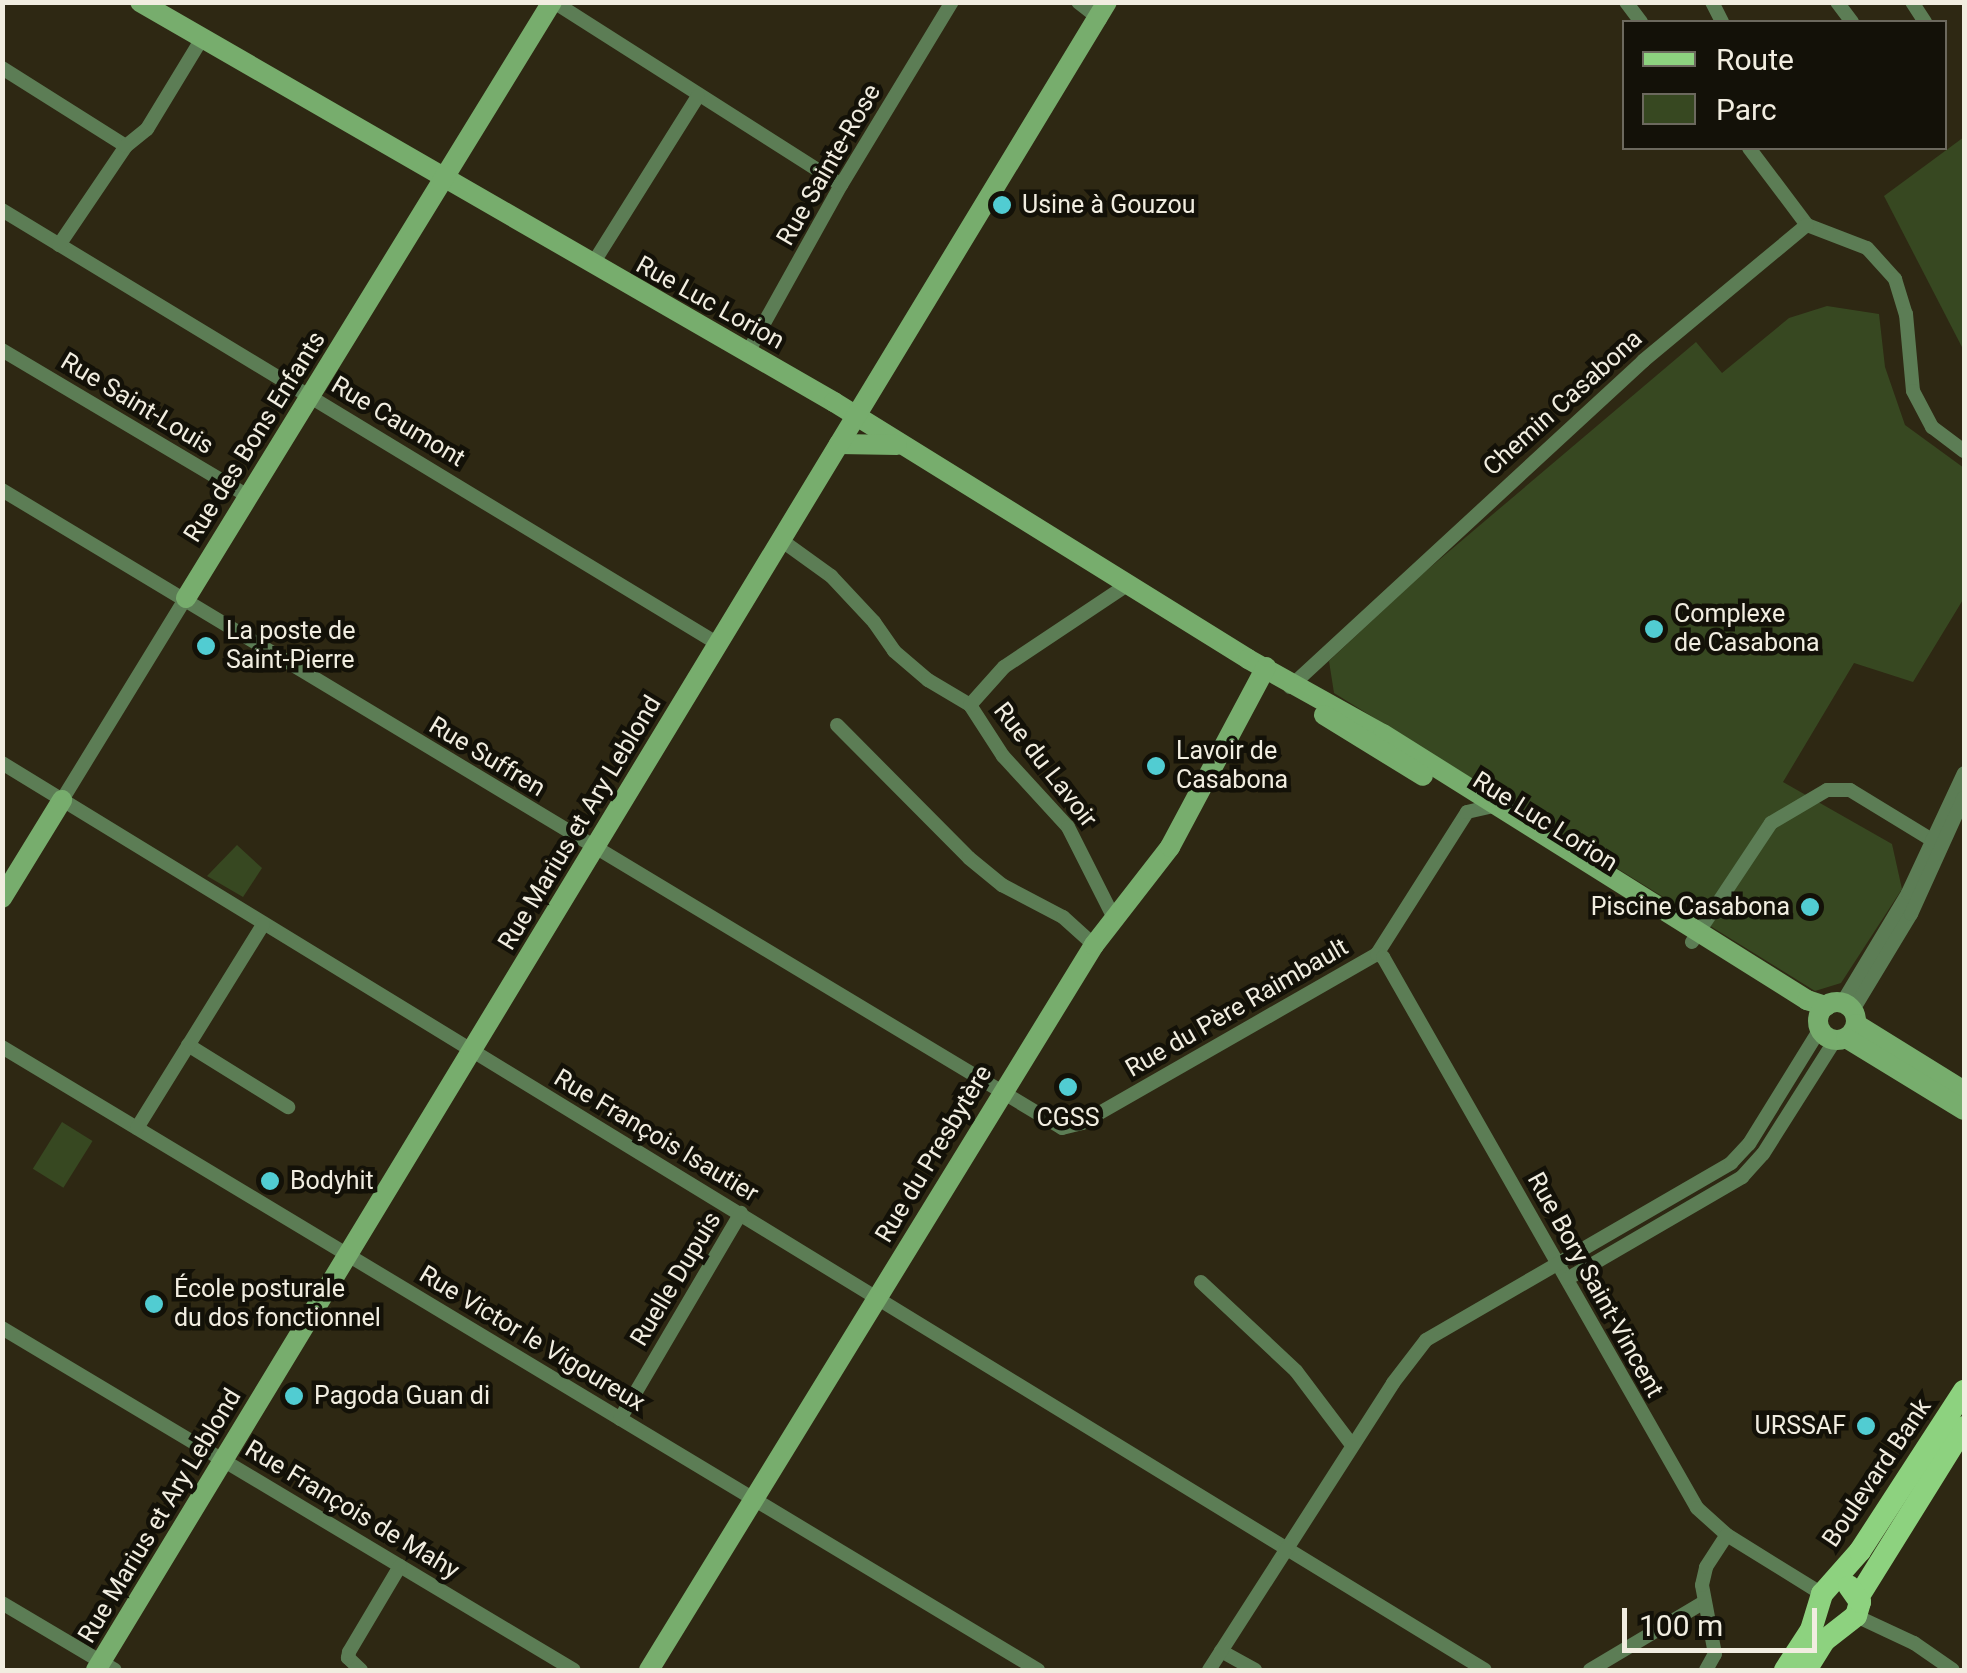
<!DOCTYPE html>
<meta charset="utf-8">
<style>
body{margin:0}
#map{position:relative;width:1967px;height:1673px;overflow:hidden;background:#2e2813;font-family:Roboto,sans-serif}
div>[style]{position:absolute}
.green>*{inset:0;background:#374821;transform-origin:0 0}
.street>*{height:14px;margin:-7px;padding:0 7px;transform-origin:7px;border-radius:7px;background:#5c7d55}
.secondary>*{height:20px;margin:-10px;padding:0 10px;transform-origin:10px;border-radius:10px;background:#77ad6d}
.secondary>.ring{margin:-10px;padding:0;box-sizing:content-box;background:none;border:20px solid #77ad6d;border-radius:50%}
.primary>*{height:22px;margin:-11px;padding:0 11px;transform-origin:11px;border-radius:11px;background:#8dd27f}
.dots>*{width:28px;height:28px;translate:-50% -50%;box-sizing:border-box;border:5px solid #131108;border-radius:50%}
span{translate:-50% -50%;white-space:nowrap;text-align:center;line-height:1.15;-webkit-text-stroke:9px #131108;paint-order:stroke}
.street-label{font-size:25px;color:#f1ede0}
.poi-label{font-size:25px;color:#f1ede0}
.left{translate:0 -50%;text-align:left}
.right{translate:-100% -50%;text-align:right}
.frame{position:absolute;inset:0;border:5px solid #f1ede0;pointer-events:none}
.legend{position:absolute;left:1622px;top:20px;width:325px;height:130px;box-sizing:border-box;background:#131108;border:2px solid #6c695e;margin:0;padding:12px 18px;list-style:none;font-size:30px;color:#f1ede0}
.legend li{display:flex;align-items:center;gap:20px;height:50px}
.legend b{width:50px;border:2px solid #6c695e}
.scale{position:absolute;left:1622px;top:1608px;width:195px;height:45px;box-sizing:border-box;border:5px solid #f1ede0;border-top:0;padding-left:12px;font-size:30px;line-height:35px;white-space:nowrap;color:#f1ede0;-webkit-text-stroke:8px #131108;paint-order:stroke}
</style>
<div id="map">
<div class="green">
<i style="clip-path:polygon(1964px 137px,1964px 351px,1884px 196px)"></i>
<i style="clip-path:polygon(1827px 306px,1879px 314px,1885px 367px,1905px 425px,1964px 468px,1964px 598px,1913px 682px,1854px 663px,1783px 782px,1892px 844px,1902px 889px,1841px 983px,1815px 991px,1334px 693px,1329px 661px,1420px 576px,1696px 342px,1722px 373px,1789px 318px)"></i>
<i style="clip-path:polygon(237px 845px,262px 868px,243px 897px,207px 876px)"></i>
<i style="left:62px;top:1122px;width:36px;height:55px;rotate:32deg"></i>
</div>
<div class="street">
<i style="left:554px;top:2px;width:340px;rotate:32.5deg"></i>
<i style="left:1078px;top:2px;width:28px;rotate:38deg"></i>
<i style="left:1626px;top:2px;width:25px;rotate:53deg"></i>
<i style="left:1712px;top:2px;width:22px;rotate:63deg"></i>
<i style="left:1837px;top:2px;width:25px;rotate:53deg"></i>
<i style="left:1912px;top:2px;width:24px;rotate:57deg"></i>
<i style="left:2px;top:68px;width:146px;rotate:32.2deg"></i>
<i style="left:1749px;top:148px;width:96px;rotate:53deg"></i>
<i style="left:2px;top:210px;width:837px;rotate:31.22deg"></i>
<i style="left:1807px;top:225px;width:64px;rotate:21deg"></i>
<i style="left:1867px;top:248px;width:42px;rotate:47.9deg"></i>
<i style="left:1895px;top:279px;width:37px;rotate:73deg"></i>
<i style="left:1906px;top:314px;width:77px;rotate:84.8deg"></i>
<i style="left:1913px;top:391px;width:41px;rotate:62.2deg"></i>
<i style="left:1932px;top:427px;width:40px;rotate:37deg"></i>
<i style="left:59px;top:245px;width:120px;rotate:-55.9deg"></i>
<i style="left:126px;top:146px;width:27px;rotate:-39deg"></i>
<i style="left:147px;top:129px;width:108px;rotate:-58.7deg"></i>
<i style="left:592px;top:265px;width:199px;rotate:-57.9deg"></i>
<i style="left:2px;top:350px;width:286px;rotate:30.7deg"></i>
<i style="left:748px;top:352px;width:191px;rotate:-60.9deg"></i>
<i style="left:841px;top:185px;width:214px;rotate:-58.8deg"></i>
<i style="left:2px;top:490px;width:1237px;rotate:31.04deg"></i>
<i style="left:1062px;top:1128px;width:21px;rotate:-14deg"></i>
<i style="left:1082px;top:1123px;width:340px;rotate:-29.8deg"></i>
<i style="left:1377px;top:954px;width:168px;rotate:-57.6deg"></i>
<i style="left:1467px;top:812px;width:26px;rotate:-13deg"></i>
<i style="left:781px;top:540px;width:62px;rotate:35.8deg"></i>
<i style="left:831px;top:576px;width:63px;rotate:46.9deg"></i>
<i style="left:874px;top:622px;width:35px;rotate:55deg"></i>
<i style="left:894px;top:651px;width:45px;rotate:40.5deg"></i>
<i style="left:928px;top:680px;width:49px;rotate:30.8deg"></i>
<i style="left:970px;top:705px;width:61px;rotate:57.1deg"></i>
<i style="left:1003px;top:756px;width:96px;rotate:47.5deg"></i>
<i style="left:1068px;top:827px;width:104px;rotate:63.2deg"></i>
<i style="left:1290px;top:687px;width:481px;rotate:-42.7deg"></i>
<i style="left:1643px;top:361px;width:213px;rotate:-39.7deg"></i>
<i style="left:970px;top:705px;width:51px;rotate:-48.2deg"></i>
<i style="left:1004px;top:667px;width:148px;rotate:-33.7deg"></i>
<i style="left:837px;top:725px;width:187px;rotate:45.2deg"></i>
<i style="left:969px;top:858px;width:43px;rotate:39.3deg"></i>
<i style="left:1002px;top:885px;width:69px;rotate:27.7deg"></i>
<i style="left:1063px;top:917px;width:42px;rotate:42.1deg"></i>
<i style="left:2px;top:763px;width:1738px;rotate:31.45deg"></i>
<i style="left:62px;top:800px;width:237px;rotate:-58.5deg"></i>
<i style="left:1692px;top:942px;width:143px;rotate:-56.4deg"></i>
<i style="left:1771px;top:823px;width:65px;rotate:-30.5deg"></i>
<i style="left:1827px;top:790px;width:23px"></i>
<i style="left:1850px;top:790px;width:96px;rotate:31.4deg"></i>
<i style="left:1932px;top:840px;width:22px;rotate:87deg"></i>
<i style="left:1377px;top:954px;width:7px;rotate:27deg"></i>
<i style="left:1383px;top:957px;width:634px;rotate:60.32deg"></i>
<i style="left:1697px;top:1508px;width:40px;rotate:42deg"></i>
<i style="left:1727px;top:1535px;width:112px;rotate:31.8deg"></i>
<i style="left:1842px;top:1003px;width:128px;rotate:-59deg"></i>
<i style="left:1908px;top:893px;width:132px;rotate:-65deg"></i>
<i style="left:1853px;top:1010px;width:112px;rotate:-58.9deg"></i>
<i style="left:1911px;top:914px;width:128px;rotate:-65.6deg"></i>
<i style="left:188px;top:1045px;width:118px;rotate:31.8deg"></i>
<i style="left:2px;top:1047px;width:1209px;rotate:31.02deg"></i>
<i style="left:137px;top:1128px;width:239px;rotate:-58.2deg"></i>
<i style="left:1567px;top:1279px;width:203px;rotate:-30.2deg"></i>
<i style="left:1742px;top:1177px;width:31px;rotate:-48deg"></i>
<i style="left:1763px;top:1154px;width:135px;rotate:-57.7deg"></i>
<i style="left:1201px;top:1282px;width:130px;rotate:43.1deg"></i>
<i style="left:1296px;top:1371px;width:93px;rotate:52.9deg"></i>
<i style="left:2px;top:1328px;width:666px;rotate:30.88deg"></i>
<i style="left:620px;top:1419px;width:239px;rotate:-59.6deg"></i>
<i style="left:2px;top:1603px;width:131px;rotate:30.7deg"></i>
<i style="left:1856px;top:1616px;width:64px;rotate:25deg"></i>
<i style="left:1914px;top:1643px;width:47px;rotate:34.7deg"></i>
<i style="left:1221px;top:1651px;width:39px;rotate:29deg"></i>
<i style="left:361px;top:1670px;width:18px;rotate:-137deg"></i>
<i style="left:348px;top:1658px;width:6px;rotate:-81deg"></i>
<i style="left:349px;top:1652px;width:100px;rotate:-59.3deg"></i>
<i style="left:1209px;top:1670px;width:341px;rotate:-57.3deg"></i>
<i style="left:1393px;top:1383px;width:54px;rotate:-52.5deg"></i>
<i style="left:1426px;top:1340px;width:353px;rotate:-30.1deg"></i>
<i style="left:1731px;top:1163px;width:26px;rotate:-47deg"></i>
<i style="left:1749px;top:1144px;width:135px;rotate:-58.3deg"></i>
<i style="left:1590px;top:1670px;width:133px;rotate:-30.8deg"></i>
<i style="left:1706px;top:1670px;width:18px;rotate:-61deg"></i>
<i style="left:1715px;top:1654px;width:70px;rotate:-100.7deg"></i>
<i style="left:1702px;top:1585px;width:18px;rotate:-77deg"></i>
<i style="left:1706px;top:1567px;width:38px;rotate:-57deg"></i>
</div>
<div class="secondary">
<i style="left:140px;top:2px;width:801px;rotate:29.96deg"></i>
<i style="left:834px;top:402px;width:487px;rotate:31.8deg"></i>
<i style="left:1248px;top:659px;width:154px;rotate:29.1deg"></i>
<i style="left:1383px;top:734px;width:501px;rotate:32.1deg"></i>
<i style="left:1807px;top:1000px;width:20px;rotate:18deg"></i>
<i style="left:839px;top:444px;width:58px;rotate:1deg"></i>
<i style="left:186px;top:598px;width:699px;rotate:-58.45deg"></i>
<i style="left:1324px;top:715px;width:116px;rotate:31.6deg"></i>
<i style="left:2px;top:898px;width:115px;rotate:-58.5deg"></i>
<i class="ring" style="left:1818px;top:1002px;width:18px;height:18px"></i>
<i style="left:1856px;top:1024px;width:127px;rotate:31.8deg"></i>
<i style="left:1846px;top:1038px;width:138px;rotate:31.4deg"></i>
<i style="left:96px;top:1670px;width:1950px;rotate:-58.78deg"></i>
<i style="left:649px;top:1670px;width:851px;rotate:-58.46deg"></i>
<i style="left:1094px;top:945px;width:124px;rotate:-52.2deg"></i>
<i style="left:1170px;top:847px;width:204px;rotate:-61.9deg"></i>
</div>
<div class="primary">
<i style="left:1859px;top:1596px;width:199px;rotate:-58.1deg"></i>
<i style="left:1785px;top:1670px;width:48px;rotate:-57deg"></i>
<i style="left:1811px;top:1630px;width:38px;rotate:-73deg"></i>
<i style="left:1822px;top:1594px;width:57px;rotate:-48.5deg"></i>
<i style="left:1860px;top:1551px;width:191px;rotate:-57deg"></i>
<i style="left:1806px;top:1670px;width:36px;rotate:-58deg"></i>
<i style="left:1825px;top:1640px;width:39px;rotate:-38deg"></i>
<i style="left:1856px;top:1616px;width:15px;rotate:-74deg"></i>
<i style="left:1860px;top:1602px;width:19px;rotate:-125deg"></i>
</div>
<div class="dots">
<i style="left:1002px;top:205px;background:#51ccd2"></i>
<i style="left:1654px;top:629px;background:#51ccd2"></i>
<i style="left:206px;top:646px;background:#51ccd2"></i>
<i style="left:1156px;top:766px;background:#51ccd2"></i>
<i style="left:1810px;top:907px;background:#51ccd2"></i>
<i style="left:1068px;top:1087px;background:#51ccd2"></i>
<i style="left:270px;top:1181px;background:#51ccd2"></i>
<i style="left:154px;top:1304px;background:#51ccd2"></i>
<i style="left:294px;top:1396px;background:#51ccd2"></i>
<i style="left:1866px;top:1426px;background:#51ccd2"></i>
</div>
<div class="street-label">
<span style="left:829px;top:165px;rotate:-60deg">Rue Sainte-Rose</span>
<span style="left:710px;top:303px;rotate:29deg">Rue Luc Lorion</span>
<span style="left:1563px;top:403px;rotate:-42deg">Chemin Casabona</span>
<span style="left:137px;top:404px;rotate:31deg">Rue Saint-Louis</span>
<span style="left:398px;top:422px;rotate:31deg">Rue Caumont</span>
<span style="left:255px;top:437px;rotate:-58deg">Rue des Bons Enfants</span>
<span style="left:487px;top:757px;rotate:31deg">Rue Suffren</span>
<span style="left:1045px;top:765px;rotate:52deg">Rue du Lavoir</span>
<span style="left:1545px;top:822px;rotate:32deg">Rue Luc Lorion</span>
<span style="left:580px;top:823px;rotate:-59deg">Rue Marius et Ary Leblond</span>
<span style="left:1237px;top:1008px;rotate:-30deg">Rue du Père Raimbault</span>
<span style="left:656px;top:1136px;rotate:31deg">Rue François Isautier</span>
<span style="left:934px;top:1154px;rotate:-59deg">Rue du Presbytère</span>
<span style="left:676px;top:1279px;rotate:-59deg">Ruelle Dupuis</span>
<span style="left:1595px;top:1285px;rotate:61deg">Rue Bory Saint-Vincent</span>
<span style="left:532px;top:1339px;rotate:31deg">Rue Victor le Vigoureux</span>
<span style="left:1877px;top:1473px;rotate:-56deg">Boulevard Bank</span>
<span style="left:352px;top:1510px;rotate:31deg">Rue François de Mahy</span>
<span style="left:160px;top:1516px;rotate:-59deg">Rue Marius et Ary Leblond</span>
</div>
<div class="poi-label">
<span class="left" style="left:1022px;top:205px">Usine à Gouzou</span>
<span class="left" style="left:1674px;top:629px">Complexe<br>de Casabona</span>
<span class="left" style="left:226px;top:646px">La poste de<br>Saint-Pierre</span>
<span class="left" style="left:1176px;top:766px">Lavoir de<br>Casabona</span>
<span class="right" style="left:1790px;top:907px">Piscine Casabona</span>
<span style="left:1068px;top:1118px">CGSS</span>
<span class="left" style="left:290px;top:1181px">Bodyhit</span>
<span class="left" style="left:174px;top:1304px">École posturale<br>du dos fonctionnel</span>
<span class="left" style="left:314px;top:1396px">Pagoda Guan di</span>
<span class="right" style="left:1846px;top:1426px">URSSAF</span>
</div>
<div class="frame"></div>
<ul class="legend">
<li><b style="height:12px;background:#8dd27f"></b>Route</li>
<li><b style="height:28px;background:#374821"></b>Parc</li>
</ul>
<div class="scale">100 m</div>
</div>
